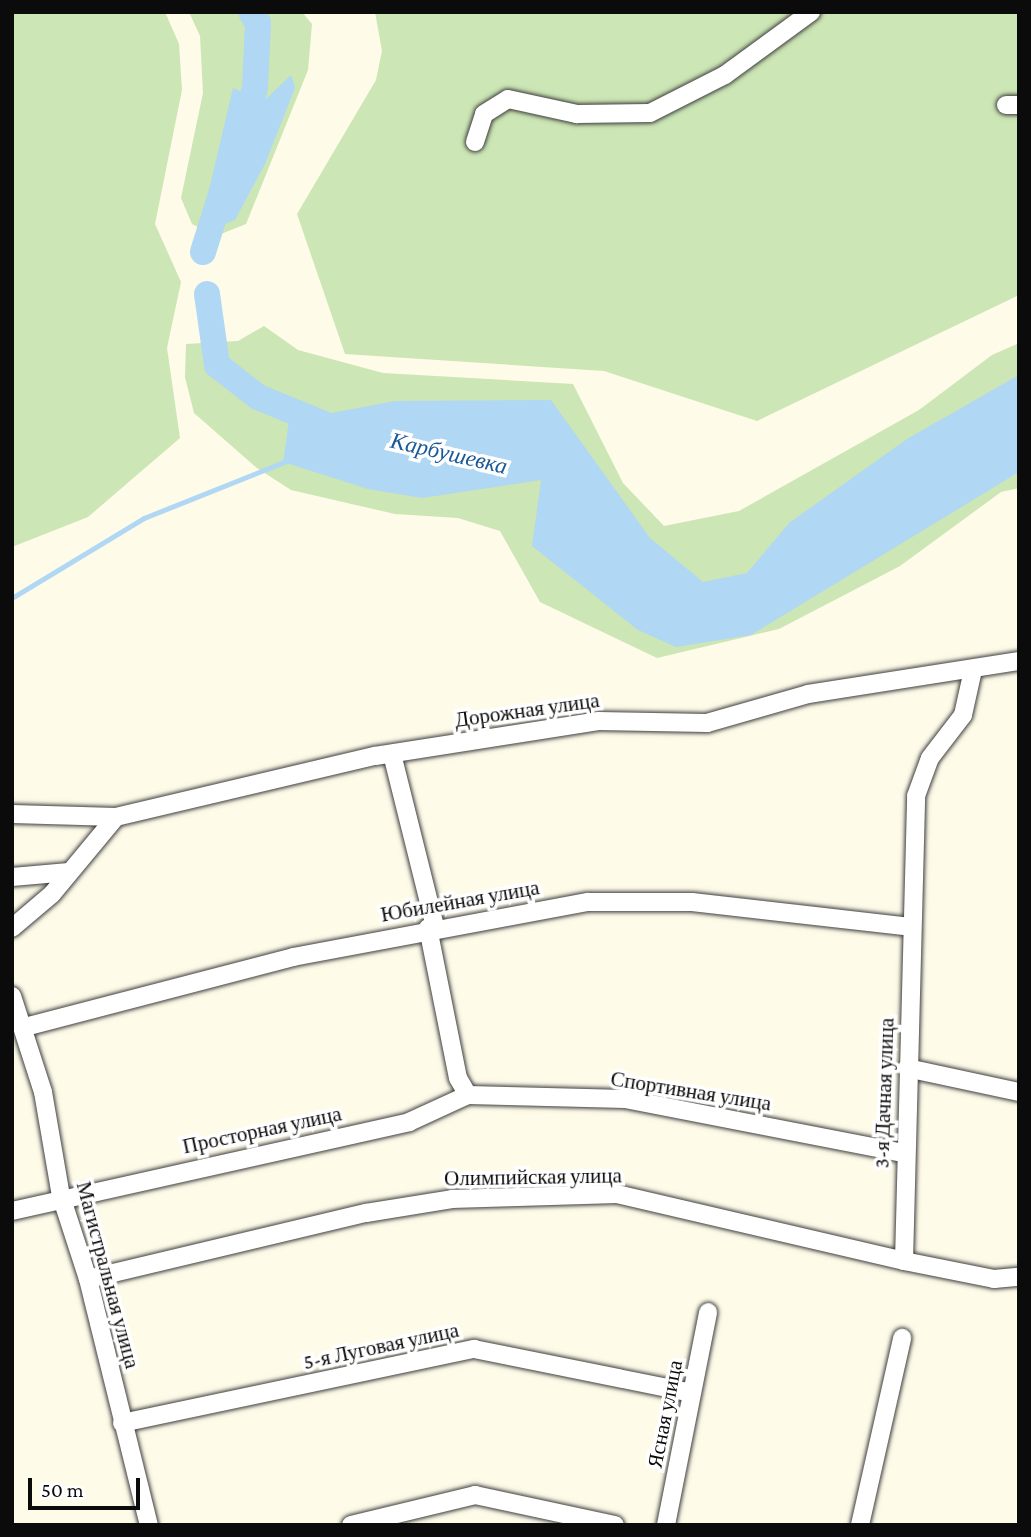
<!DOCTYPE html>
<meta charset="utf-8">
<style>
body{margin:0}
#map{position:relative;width:1031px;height:1537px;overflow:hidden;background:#fefbe9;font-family:"Crimson Pro",serif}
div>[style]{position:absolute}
.green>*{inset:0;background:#cce6b5}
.water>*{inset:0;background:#b0d7f3}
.stream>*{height:4.5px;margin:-2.25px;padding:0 2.25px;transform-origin:2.25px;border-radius:2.25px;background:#b0d7f3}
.river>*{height:26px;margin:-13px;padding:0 13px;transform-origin:13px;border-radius:13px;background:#b0d7f3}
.roads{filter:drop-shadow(0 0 2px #3e3e3e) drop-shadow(0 0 2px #3e3e3e)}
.street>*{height:18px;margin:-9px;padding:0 9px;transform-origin:9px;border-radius:9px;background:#fff}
span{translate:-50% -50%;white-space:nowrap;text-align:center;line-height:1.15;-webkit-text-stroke:7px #fff;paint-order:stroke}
.street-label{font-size:21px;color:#0b0b0b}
.water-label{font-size:23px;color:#1a5997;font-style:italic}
.frame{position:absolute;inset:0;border:14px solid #0b0b0b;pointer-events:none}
.scale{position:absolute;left:28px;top:1478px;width:112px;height:32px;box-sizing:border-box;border:4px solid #0b0b0b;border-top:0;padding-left:9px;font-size:21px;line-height:24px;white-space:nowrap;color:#0b0b0b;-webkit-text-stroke:5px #fff;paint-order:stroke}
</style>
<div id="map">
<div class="green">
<i style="clip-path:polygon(12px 12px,165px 12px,179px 44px,182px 90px,155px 224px,181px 282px,167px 348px,180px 438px,88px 517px,12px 547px)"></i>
<i style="clip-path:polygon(189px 12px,302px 12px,312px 24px,308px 70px,246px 224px,216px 236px,192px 224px,181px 198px,203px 93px,200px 36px)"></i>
<i style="clip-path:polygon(375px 12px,1019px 12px,1019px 295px,757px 421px,604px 371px,345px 354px,297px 214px,376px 80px,382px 51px)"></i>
<i style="clip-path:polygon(264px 326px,298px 350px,383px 373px,573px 384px,623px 483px,664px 526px,739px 511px,919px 410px,992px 355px,1019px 343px,1019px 488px,1001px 492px,900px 566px,779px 629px,657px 658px,540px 602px,500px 531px,458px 518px,395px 514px,291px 490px,257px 468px,194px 413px,185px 377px,186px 344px,238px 341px)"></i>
</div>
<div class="water">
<i style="clip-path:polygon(291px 75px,295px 88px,265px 164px,235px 220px,214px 228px,205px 207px,233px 88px,264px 101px)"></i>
<i style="clip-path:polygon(1019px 375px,1019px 472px,751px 635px,676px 647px,638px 630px,532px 546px,541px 480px,422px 498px,368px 489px,283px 462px,289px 421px,395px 401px,551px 400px,650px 538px,703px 582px,747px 573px,789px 523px,907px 439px)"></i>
</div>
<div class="stream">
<i style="left:12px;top:598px;width:154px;rotate:-31.2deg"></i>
<i style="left:144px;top:518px;width:156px;rotate:-21.8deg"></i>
</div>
<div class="river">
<i style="left:245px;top:130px;width:44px;rotate:-76.9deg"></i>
<i style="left:255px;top:87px;width:64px;rotate:-87.3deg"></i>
<i style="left:258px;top:23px;width:13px;rotate:-122deg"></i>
<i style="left:203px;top:252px;width:70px;rotate:-72.6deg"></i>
<i style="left:207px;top:294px;width:72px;rotate:82deg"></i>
<i style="left:217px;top:365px;width:52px;rotate:38deg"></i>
<i style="left:258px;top:397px;width:82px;rotate:22.2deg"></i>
</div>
<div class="roads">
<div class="street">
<i style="left:1006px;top:105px;width:13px"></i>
<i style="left:475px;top:142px;width:29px;rotate:-72deg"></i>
<i style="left:484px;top:114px;width:28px;rotate:-32deg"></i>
<i style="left:508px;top:99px;width:71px;rotate:12.3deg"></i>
<i style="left:577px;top:114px;width:73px;rotate:-0.8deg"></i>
<i style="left:650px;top:113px;width:84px;rotate:-26.9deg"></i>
<i style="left:725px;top:75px;width:107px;rotate:-36.2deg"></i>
<i style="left:392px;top:754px;width:177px;rotate:76deg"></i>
<i style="left:12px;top:814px;width:104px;rotate:1.7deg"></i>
<i style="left:12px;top:877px;width:57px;rotate:-5deg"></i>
<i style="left:12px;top:928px;width:52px;rotate:-40.4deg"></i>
<i style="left:52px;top:894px;width:100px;rotate:-50.3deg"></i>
<i style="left:116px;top:817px;width:266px;rotate:-13.3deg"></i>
<i style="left:375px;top:756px;width:226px;rotate:-8.9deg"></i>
<i style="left:598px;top:721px;width:109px;rotate:1.1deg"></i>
<i style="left:707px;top:723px;width:105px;rotate:-16deg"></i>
<i style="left:808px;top:694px;width:214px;rotate:-8.9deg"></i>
<i style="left:428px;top:928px;width:153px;rotate:78.7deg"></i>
<i style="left:458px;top:1078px;width:20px;rotate:60deg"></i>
<i style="left:12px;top:996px;width:101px;rotate:72.1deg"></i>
<i style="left:43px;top:1092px;width:106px;rotate:80.2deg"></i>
<i style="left:61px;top:1196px;width:87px;rotate:72deg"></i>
<i style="left:88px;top:1279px;width:253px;rotate:76.1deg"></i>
<i style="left:25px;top:1027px;width:277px;rotate:-14.6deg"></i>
<i style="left:293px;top:957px;width:300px;rotate:-10.6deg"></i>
<i style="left:588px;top:902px;width:104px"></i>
<i style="left:692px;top:902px;width:220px;rotate:6.5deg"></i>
<i style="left:907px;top:1068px;width:115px;rotate:12.1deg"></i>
<i style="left:468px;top:1095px;width:157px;rotate:1.5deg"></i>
<i style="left:625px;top:1099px;width:284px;rotate:11deg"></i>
<i style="left:12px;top:1211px;width:407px;rotate:-12.6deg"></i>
<i style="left:409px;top:1122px;width:65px;rotate:-24.6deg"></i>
<i style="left:904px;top:1261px;width:465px;rotate:-88.5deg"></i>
<i style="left:916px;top:796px;width:40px;rotate:-69.8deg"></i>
<i style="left:930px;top:758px;width:54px;rotate:-52.5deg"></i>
<i style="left:963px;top:715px;width:46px;rotate:-77.5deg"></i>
<i style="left:88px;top:1279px;width:286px;rotate:-13.4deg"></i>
<i style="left:366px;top:1213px;width:87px;rotate:-9.2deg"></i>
<i style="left:452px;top:1199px;width:165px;rotate:-1.7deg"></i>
<i style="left:617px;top:1194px;width:295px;rotate:13.1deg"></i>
<i style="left:904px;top:1261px;width:92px;rotate:11.3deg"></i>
<i style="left:994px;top:1279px;width:25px;rotate:-5deg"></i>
<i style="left:122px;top:1423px;width:360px;rotate:-11.9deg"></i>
<i style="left:474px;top:1349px;width:222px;rotate:11.4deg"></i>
<i style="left:351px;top:1525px;width:128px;rotate:-13.6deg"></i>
<i style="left:475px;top:1495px;width:143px;rotate:12.1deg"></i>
<i style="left:666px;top:1525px;width:217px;rotate:-78.8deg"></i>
<i style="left:860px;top:1525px;width:192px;rotate:-77.3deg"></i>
</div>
</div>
<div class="street-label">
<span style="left:527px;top:710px;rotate:-8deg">Дорожная улица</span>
<span style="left:460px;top:901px;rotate:-10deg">Юбилейная улица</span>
<span style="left:691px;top:1091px;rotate:9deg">Спортивная улица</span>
<span style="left:884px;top:1093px;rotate:-88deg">3-я Дачная улица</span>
<span style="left:262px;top:1130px;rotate:-12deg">Просторная улица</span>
<span style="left:533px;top:1177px;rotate:-1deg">Олимпийская улица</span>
<span style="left:108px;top:1275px;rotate:75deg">Магистральная улица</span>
<span style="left:381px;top:1346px;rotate:-12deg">5-я Луговая улица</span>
<span style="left:665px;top:1414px;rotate:-79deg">Ясная улица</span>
</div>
<div class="water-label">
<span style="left:449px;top:453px;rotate:13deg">Карбушевка</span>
</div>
<div class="frame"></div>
<div class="scale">50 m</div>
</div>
